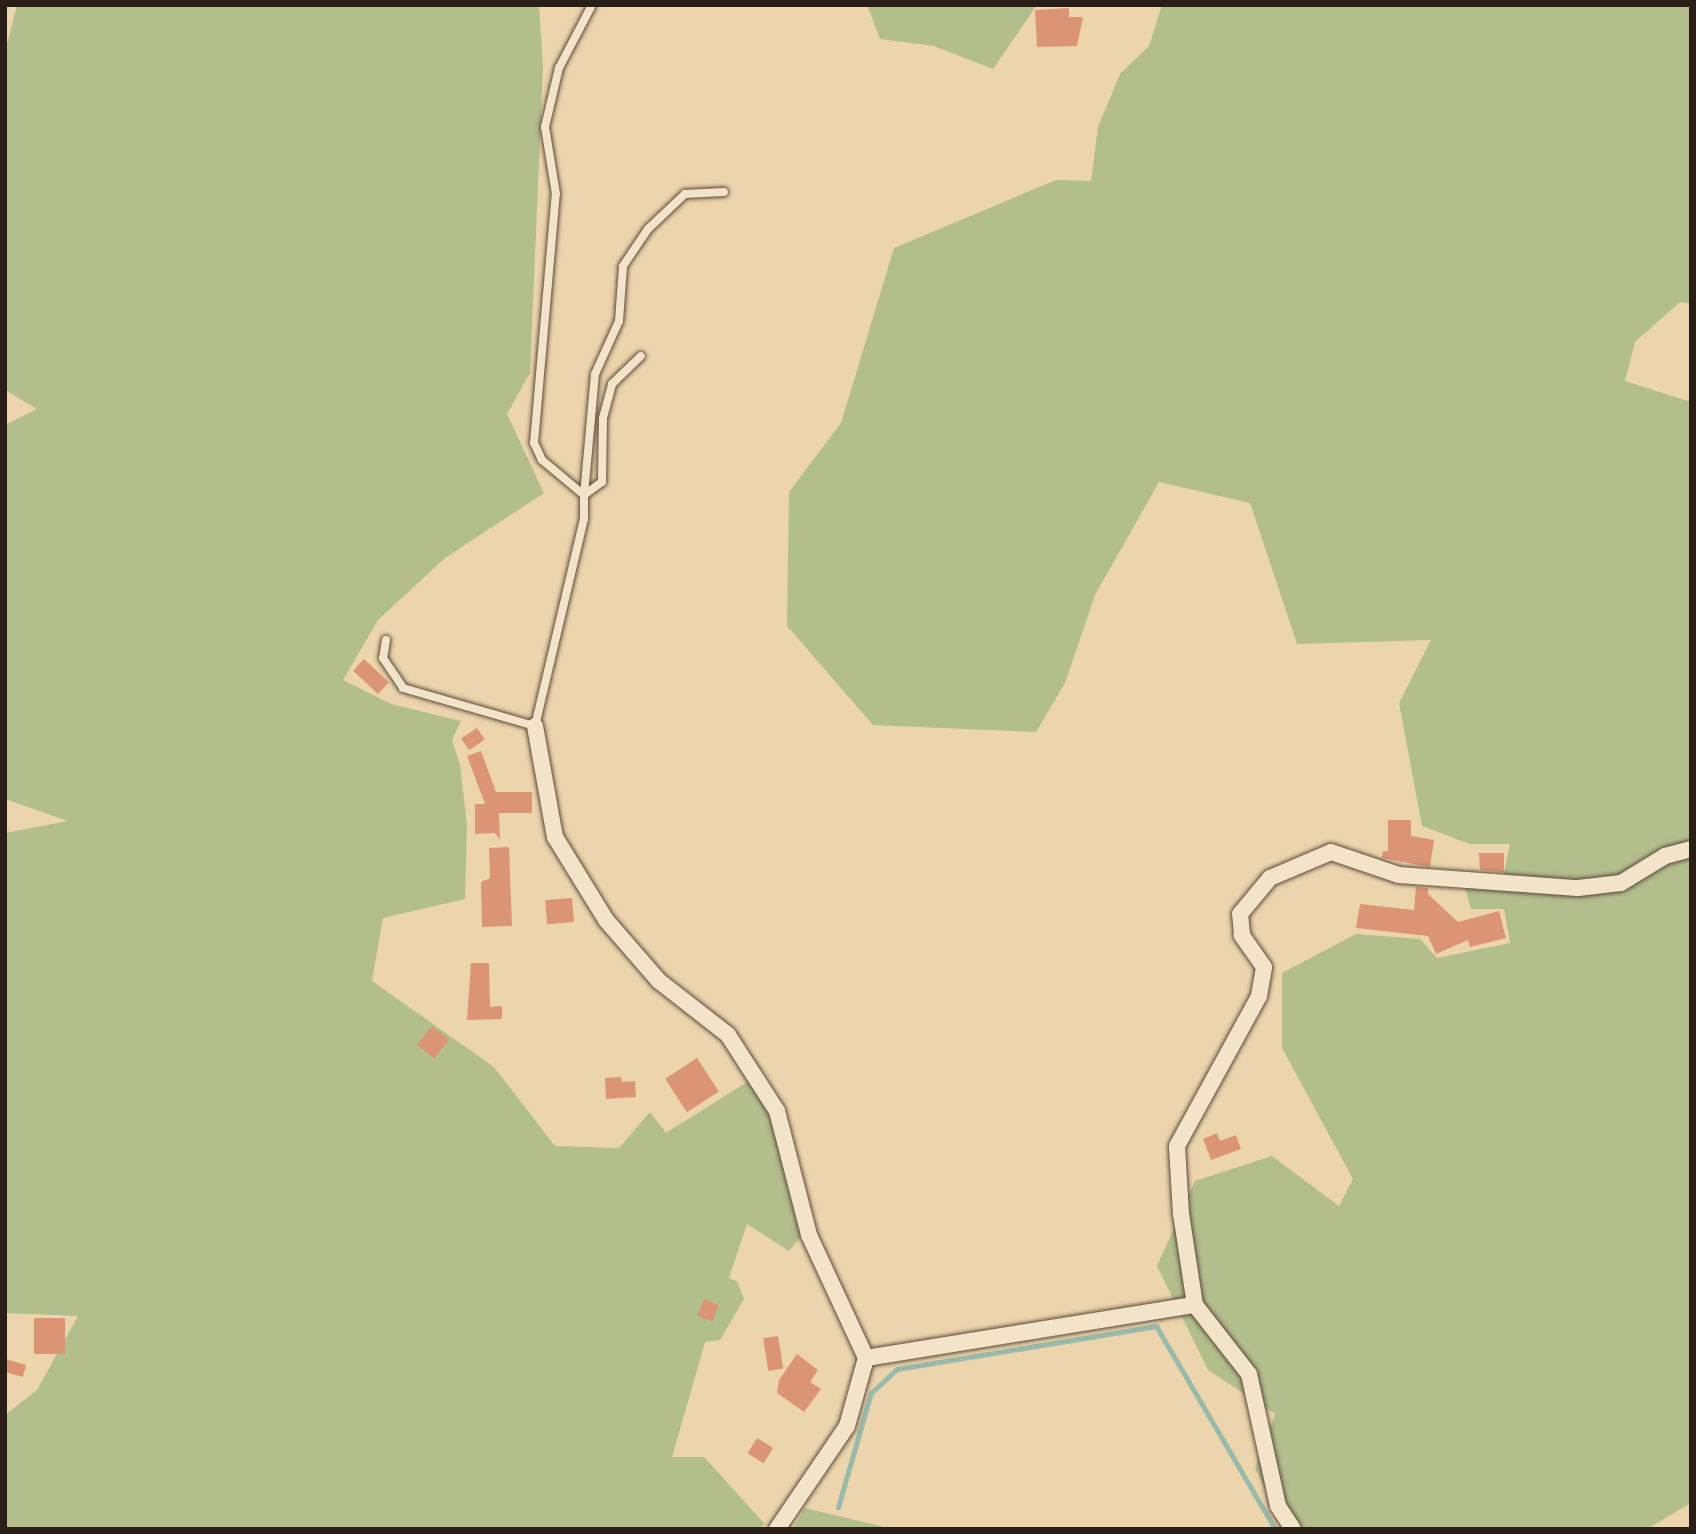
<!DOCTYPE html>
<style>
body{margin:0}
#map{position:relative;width:1696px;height:1534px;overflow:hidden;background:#ecd5ac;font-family:"IM FELL Great Primer",serif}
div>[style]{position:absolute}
.green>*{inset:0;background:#b3be8d}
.stream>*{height:5px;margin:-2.5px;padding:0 2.5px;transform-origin:2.5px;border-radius:2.5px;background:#99b9aa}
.building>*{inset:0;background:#db9574;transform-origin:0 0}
.roads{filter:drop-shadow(0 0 2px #5a4c3c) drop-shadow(0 0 2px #5a4c3c)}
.lane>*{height:8px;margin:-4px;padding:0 4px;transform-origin:4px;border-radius:4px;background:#f3e4c9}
.street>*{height:16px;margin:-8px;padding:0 8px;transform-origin:8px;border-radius:8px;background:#f3e4c9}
span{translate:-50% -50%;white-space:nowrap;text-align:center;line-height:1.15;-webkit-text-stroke:7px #f3e4c9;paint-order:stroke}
.frame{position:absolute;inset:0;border:7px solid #291f17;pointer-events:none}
</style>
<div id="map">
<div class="green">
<i style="clip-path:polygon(17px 5px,539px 5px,543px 68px,530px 373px,507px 414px,544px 493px,445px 558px,378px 620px,343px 680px,391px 704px,461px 721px,452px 740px,460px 765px,467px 825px,465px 899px,383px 918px,372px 981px,494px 1067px,555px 1146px,619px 1148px,650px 1112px,666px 1133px,750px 1080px,771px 1113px,802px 1235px,789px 1251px,747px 1224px,729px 1278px,737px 1281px,744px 1299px,720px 1340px,705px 1342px,672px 1457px,704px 1457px,765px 1524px,757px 1529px,5px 1529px,5px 1415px,37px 1390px,78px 1316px,5px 1313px,5px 833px,68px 821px,5px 799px,5px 425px,37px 409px,5px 390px,5px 52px)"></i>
<i style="clip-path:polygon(867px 5px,1037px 5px,993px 69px,934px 46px,880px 39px)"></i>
<i style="clip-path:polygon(1162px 5px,1691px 5px,1691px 304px,1680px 302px,1635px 342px,1625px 381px,1691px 402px,1691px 1503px,1647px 1529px,1285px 1529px,1255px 1468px,1275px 1414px,1208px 1370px,1157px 1266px,1195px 1181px,1272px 1156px,1339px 1206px,1353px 1179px,1282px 1048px,1282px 973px,1356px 934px,1420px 939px,1437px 958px,1510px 943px,1504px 909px,1471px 909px,1465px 888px,1503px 877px,1510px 844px,1470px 844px,1422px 826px,1399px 703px,1431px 640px,1297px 644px,1250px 503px,1159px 482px,1095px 595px,1065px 683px,1036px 732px,873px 725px,787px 626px,789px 492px,841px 423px,894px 248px,1056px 180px,1091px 181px,1098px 127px,1120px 74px,1149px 46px)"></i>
<i style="clip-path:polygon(805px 1508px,893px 1529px,793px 1529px)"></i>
</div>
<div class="stream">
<i style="left:838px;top:1507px;width:119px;rotate:-73.9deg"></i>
<i style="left:871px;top:1393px;width:35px;rotate:-43deg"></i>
<i style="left:897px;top:1369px;width:263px;rotate:-9.4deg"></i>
<i style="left:1156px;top:1326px;width:235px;rotate:59.6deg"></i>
</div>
<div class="building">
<i style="clip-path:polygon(1069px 8px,1069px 17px,1083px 17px,1077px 46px,1037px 47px,1035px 10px)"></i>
<i style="left:364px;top:659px;width:34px;height:16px;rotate:43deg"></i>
<i style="left:477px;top:728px;width:14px;height:19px;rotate:56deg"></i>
<i style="clip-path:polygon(481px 751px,496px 792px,532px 792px,532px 813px,499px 813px,500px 840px,495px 833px,475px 834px,475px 804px,485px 804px,467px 756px)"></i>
<i style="clip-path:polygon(1388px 820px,1411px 820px,1411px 836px,1434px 840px,1430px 867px,1382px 858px,1383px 851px,1388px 851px)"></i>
<i style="clip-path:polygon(509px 847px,512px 926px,482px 927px,481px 882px,490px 878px,489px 848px)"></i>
<i style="clip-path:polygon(1479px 853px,1504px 853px,1504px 872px,1480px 870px)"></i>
<i style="clip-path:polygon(1416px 887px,1428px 888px,1428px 894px,1458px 922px,1499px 911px,1506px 938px,1470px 947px,1468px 940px,1436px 954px,1428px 936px,1356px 928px,1360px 904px,1414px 910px)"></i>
<i style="left:572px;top:898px;width:24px;height:27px;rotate:85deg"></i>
<i style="clip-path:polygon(471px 963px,489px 963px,490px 1007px,502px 1006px,502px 1019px,467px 1020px)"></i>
<i style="left:432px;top:1026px;width:22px;height:24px;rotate:39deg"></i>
<i style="left:697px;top:1058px;width:40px;height:38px;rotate:57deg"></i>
<i style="clip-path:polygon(621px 1077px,622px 1082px,635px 1081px,636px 1097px,606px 1099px,605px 1078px)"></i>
<i style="clip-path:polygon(1217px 1133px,1220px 1141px,1236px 1135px,1241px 1149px,1211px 1160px,1203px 1139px)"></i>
<i style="left:704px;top:1299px;width:16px;height:18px;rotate:22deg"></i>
<i style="left:34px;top:1318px;width:31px;height:36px"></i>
<i style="left:778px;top:1336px;width:33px;height:15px;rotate:81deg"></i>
<i style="clip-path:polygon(797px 1354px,818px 1370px,810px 1382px,821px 1389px,804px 1412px,777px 1393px,779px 1380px)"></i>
<i style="clip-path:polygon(5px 1359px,26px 1365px,23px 1377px,5px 1372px)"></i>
<i style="left:757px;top:1438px;width:19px;height:18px;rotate:32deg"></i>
</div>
<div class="roads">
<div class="lane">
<i style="left:584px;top:495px;width:121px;rotate:-84.8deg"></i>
<i style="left:595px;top:374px;width:58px;rotate:-65.6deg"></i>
<i style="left:619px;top:321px;width:55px;rotate:-85.8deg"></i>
<i style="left:623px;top:266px;width:45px;rotate:-56deg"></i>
<i style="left:648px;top:229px;width:51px;rotate:-43.4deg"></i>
<i style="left:685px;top:194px;width:39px;rotate:-3deg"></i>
<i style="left:584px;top:495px;width:22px;rotate:-36deg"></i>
<i style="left:602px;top:482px;width:64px;rotate:-89.1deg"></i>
<i style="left:603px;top:418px;width:35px;rotate:-75deg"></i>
<i style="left:612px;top:384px;width:40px;rotate:-44deg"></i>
<i style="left:386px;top:640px;width:18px;rotate:99deg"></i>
<i style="left:383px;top:658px;width:36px;rotate:56deg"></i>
<i style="left:403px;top:688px;width:137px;rotate:16.1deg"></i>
<i style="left:535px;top:726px;width:213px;rotate:-76.7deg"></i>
<i style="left:584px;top:519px;width:24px;rotate:-90deg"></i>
<i style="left:584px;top:495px;width:55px;rotate:-140.2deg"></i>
<i style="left:542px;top:460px;width:19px;rotate:-115deg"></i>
<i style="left:534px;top:443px;width:250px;rotate:-85deg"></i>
<i style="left:556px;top:194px;width:68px;rotate:-99.3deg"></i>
<i style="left:545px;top:127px;width:61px;rotate:-76.7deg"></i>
<i style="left:559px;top:68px;width:71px;rotate:-62.4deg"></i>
</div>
<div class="street">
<i style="left:535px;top:726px;width:113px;rotate:79.8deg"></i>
<i style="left:555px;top:837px;width:97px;rotate:58.4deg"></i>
<i style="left:606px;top:920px;width:81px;rotate:49deg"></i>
<i style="left:659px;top:981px;width:88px;rotate:38deg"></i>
<i style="left:728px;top:1035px;width:90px;rotate:57.2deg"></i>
<i style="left:777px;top:1111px;width:128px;rotate:75.5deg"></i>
<i style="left:809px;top:1235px;width:136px;rotate:65.1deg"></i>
<i style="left:866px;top:1358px;width:71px;rotate:105.6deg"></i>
<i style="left:847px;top:1426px;width:125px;rotate:124.2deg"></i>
<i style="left:1195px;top:1305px;width:92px;rotate:-98.7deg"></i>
<i style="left:1181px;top:1214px;width:68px;rotate:-93.4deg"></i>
<i style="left:1177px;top:1146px;width:171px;rotate:-61.3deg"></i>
<i style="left:1259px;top:996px;width:29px;rotate:-80deg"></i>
<i style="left:1264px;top:967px;width:39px;rotate:-125deg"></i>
<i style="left:1242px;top:935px;width:21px;rotate:-95deg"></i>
<i style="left:1240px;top:914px;width:47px;rotate:-50.2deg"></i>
<i style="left:1270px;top:878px;width:66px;rotate:-23.1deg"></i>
<i style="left:1331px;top:852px;width:72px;rotate:18.7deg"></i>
<i style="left:1399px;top:875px;width:179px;rotate:4.2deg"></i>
<i style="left:1578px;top:888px;width:43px;rotate:-6.6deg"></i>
<i style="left:1621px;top:883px;width:52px;rotate:-31.5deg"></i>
<i style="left:1665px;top:856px;width:27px;rotate:-15deg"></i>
<i style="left:866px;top:1358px;width:333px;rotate:-9.2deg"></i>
<i style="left:1195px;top:1305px;width:88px;rotate:52deg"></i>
<i style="left:1249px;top:1374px;width:135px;rotate:77.6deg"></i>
<i style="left:1278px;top:1506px;width:27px;rotate:57deg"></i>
</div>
</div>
<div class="frame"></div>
</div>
